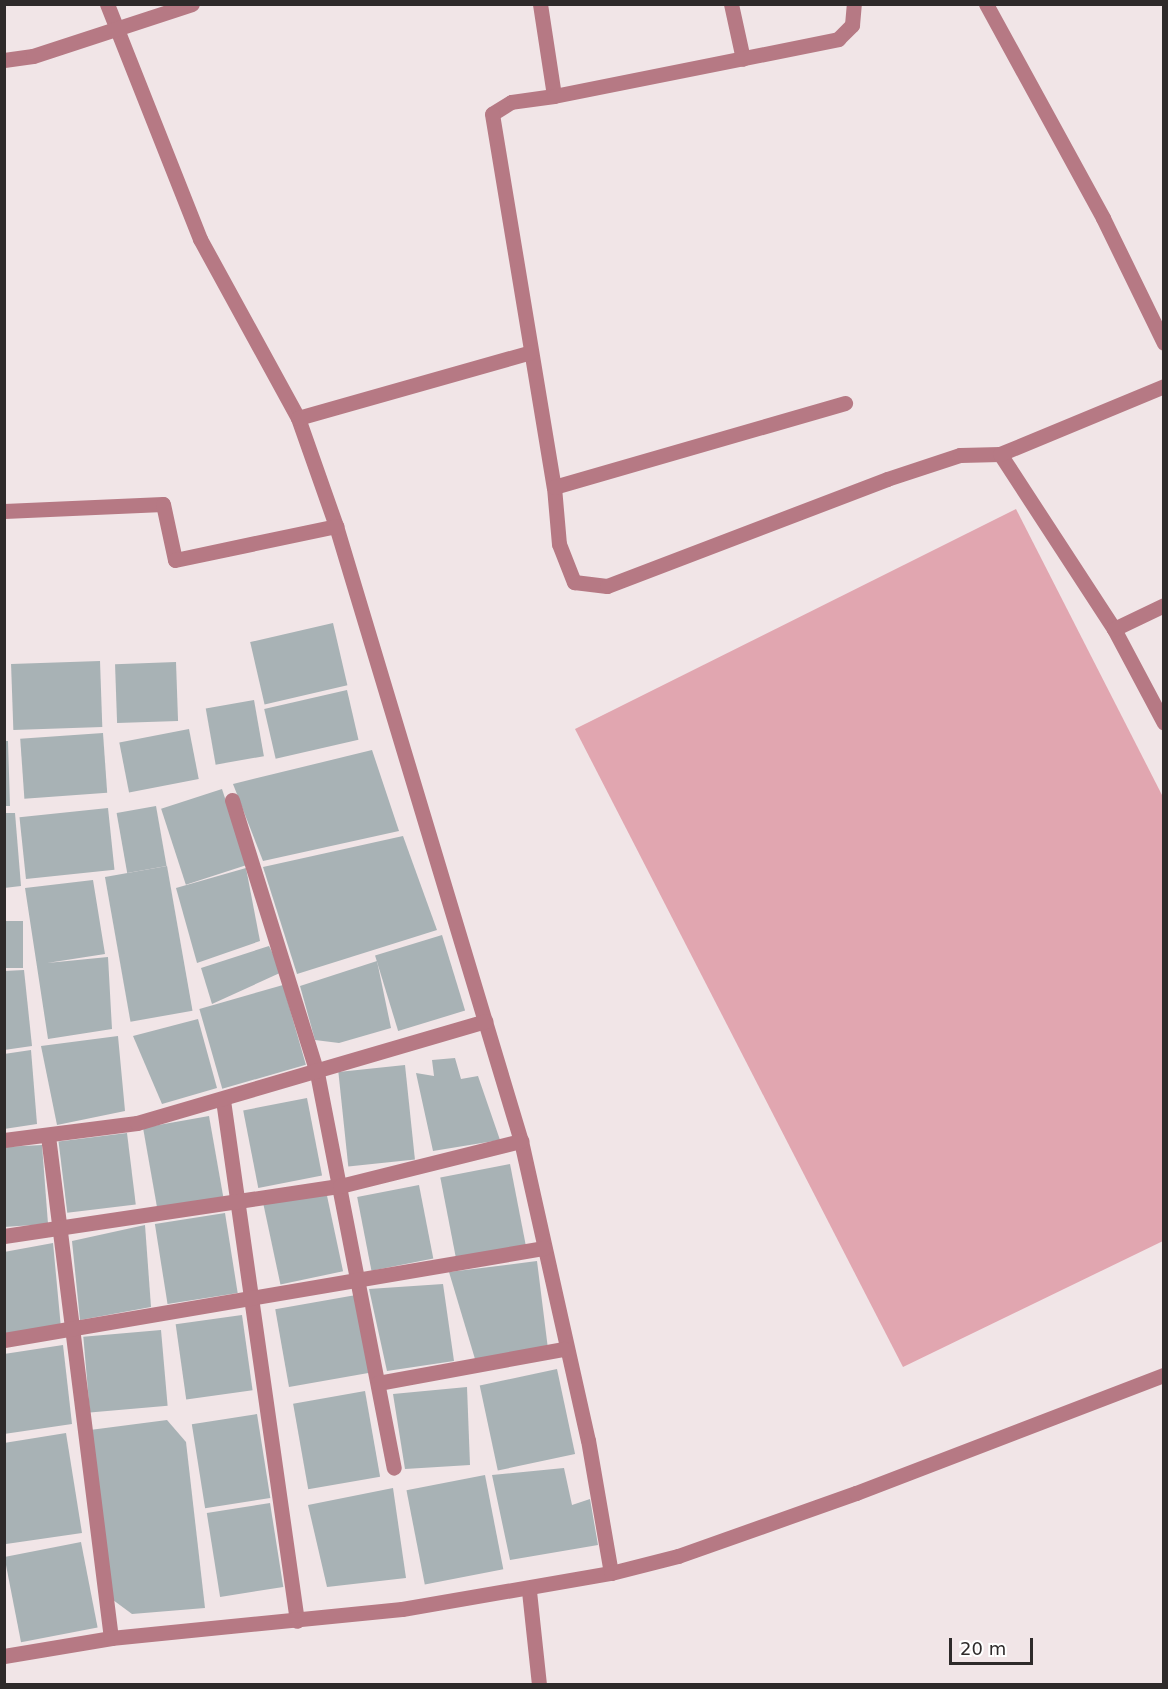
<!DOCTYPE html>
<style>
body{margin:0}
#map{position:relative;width:1168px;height:1689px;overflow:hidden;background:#f1e5e7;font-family:"DejaVu Sans",sans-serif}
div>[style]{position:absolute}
.green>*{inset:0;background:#e1a6b0}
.building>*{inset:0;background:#a8b2b5;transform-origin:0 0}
.minor>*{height:15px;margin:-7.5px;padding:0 7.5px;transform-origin:7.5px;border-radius:7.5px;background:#b67984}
span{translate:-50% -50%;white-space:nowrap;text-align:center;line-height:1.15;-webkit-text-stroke:5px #fff;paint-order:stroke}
.frame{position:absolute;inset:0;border:6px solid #2e2a2a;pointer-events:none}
.scale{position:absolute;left:949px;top:1638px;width:84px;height:27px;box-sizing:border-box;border:3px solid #2e2a2a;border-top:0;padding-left:8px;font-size:18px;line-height:21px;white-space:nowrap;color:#2e2a2a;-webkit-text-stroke:4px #fff;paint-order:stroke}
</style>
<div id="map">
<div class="green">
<i style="clip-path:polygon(1016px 509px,1163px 797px,1163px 1241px,903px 1367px,575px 729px)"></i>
</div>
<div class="building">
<i style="left:333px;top:623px;width:64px;height:85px;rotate:77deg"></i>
<i style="left:100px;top:661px;width:66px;height:89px;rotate:88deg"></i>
<i style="left:176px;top:662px;width:59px;height:61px;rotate:88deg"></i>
<i style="left:347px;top:690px;width:51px;height:85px;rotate:77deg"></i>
<i style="left:254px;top:700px;width:57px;height:49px;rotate:80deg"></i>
<i style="left:189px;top:729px;width:51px;height:71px;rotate:79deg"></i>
<i style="left:103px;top:733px;width:60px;height:83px;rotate:86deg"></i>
<i style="clip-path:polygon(4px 741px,8px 741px,10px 806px,4px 806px)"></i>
<i style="clip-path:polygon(372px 750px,399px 831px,263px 861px,233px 784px)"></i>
<i style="left:222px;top:789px;width:80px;height:64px;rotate:72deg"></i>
<i style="left:156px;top:806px;width:61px;height:40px;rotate:80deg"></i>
<i style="left:108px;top:808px;width:62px;height:89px;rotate:84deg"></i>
<i style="clip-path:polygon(4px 813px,15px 813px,21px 886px,4px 888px)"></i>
<i style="clip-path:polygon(403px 836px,437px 930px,297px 974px,263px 867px)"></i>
<i style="left:167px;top:866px;width:147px;height:63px;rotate:80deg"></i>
<i style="clip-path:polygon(246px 868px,260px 941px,197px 963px,176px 888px)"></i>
<i style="clip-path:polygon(93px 880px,105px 954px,47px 963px,108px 957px,112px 1029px,48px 1039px,25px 888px)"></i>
<i style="left:4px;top:921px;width:19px;height:47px"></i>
<i style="left:442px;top:935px;width:79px;height:70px;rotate:73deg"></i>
<i style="clip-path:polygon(269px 946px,282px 972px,212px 1004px,201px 968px)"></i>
<i style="clip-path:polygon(377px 961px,391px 1028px,339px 1043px,315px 1040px,300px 986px)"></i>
<i style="clip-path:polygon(24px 970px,32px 1046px,4px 1050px,4px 971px)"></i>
<i style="left:283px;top:985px;width:83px;height:87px;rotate:74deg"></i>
<i style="clip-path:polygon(198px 1019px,217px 1088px,162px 1104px,133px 1036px)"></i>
<i style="clip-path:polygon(118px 1036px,125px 1111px,57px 1125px,41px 1046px)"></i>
<i style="clip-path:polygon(31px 1050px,37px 1124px,4px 1129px,4px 1054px)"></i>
<i style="clip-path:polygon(455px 1058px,461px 1079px,478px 1076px,500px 1140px,433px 1151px,416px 1073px,434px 1076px,432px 1060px)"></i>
<i style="left:405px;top:1065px;width:95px;height:67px;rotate:84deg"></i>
<i style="left:307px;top:1098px;width:79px;height:65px;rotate:79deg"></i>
<i style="left:209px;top:1116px;width:82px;height:67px;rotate:80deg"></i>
<i style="left:127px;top:1133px;width:72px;height:69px;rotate:83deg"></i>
<i style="clip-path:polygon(42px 1145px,48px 1224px,4px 1227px,4px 1147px)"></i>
<i style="left:510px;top:1164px;width:86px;height:71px;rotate:79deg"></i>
<i style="left:419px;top:1185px;width:75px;height:63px;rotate:79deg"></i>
<i style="left:326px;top:1191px;width:82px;height:64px;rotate:78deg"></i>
<i style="left:225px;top:1213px;width:81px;height:71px;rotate:81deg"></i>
<i style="clip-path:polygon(145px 1225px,151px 1307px,80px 1320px,72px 1241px)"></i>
<i style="clip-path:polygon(53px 1243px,61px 1328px,4px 1335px,4px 1252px)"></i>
<i style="clip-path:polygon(537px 1261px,548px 1349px,475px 1359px,449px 1272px)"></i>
<i style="clip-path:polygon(443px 1284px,454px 1361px,387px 1371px,369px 1289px)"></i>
<i style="left:356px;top:1295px;width:79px;height:82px;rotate:80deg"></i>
<i style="left:242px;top:1315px;width:76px;height:67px;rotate:82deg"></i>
<i style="left:161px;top:1330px;width:76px;height:78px;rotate:85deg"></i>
<i style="clip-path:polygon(63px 1345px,72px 1424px,4px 1434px,4px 1354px)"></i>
<i style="left:557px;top:1369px;width:87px;height:79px;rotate:78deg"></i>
<i style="clip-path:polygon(467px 1387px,470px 1465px,405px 1469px,393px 1394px)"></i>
<i style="left:365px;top:1391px;width:87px;height:73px;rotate:80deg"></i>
<i style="left:257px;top:1414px;width:85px;height:66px;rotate:81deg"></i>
<i style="clip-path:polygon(167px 1420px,186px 1442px,205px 1608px,132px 1614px,109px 1597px,90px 1430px)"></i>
<i style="clip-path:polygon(66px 1433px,82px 1533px,6px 1544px,4px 1443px)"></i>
<i style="clip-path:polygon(564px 1468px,572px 1505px,590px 1499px,598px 1545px,510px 1560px,492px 1475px)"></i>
<i style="left:485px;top:1475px;width:96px;height:80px;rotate:79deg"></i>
<i style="clip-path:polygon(393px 1488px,406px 1578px,327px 1587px,308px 1505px)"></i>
<i style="left:270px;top:1503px;width:85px;height:64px;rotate:81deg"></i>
<i style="left:81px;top:1542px;width:87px;height:78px;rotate:79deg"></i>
</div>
<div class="minor">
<i style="left:107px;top:4px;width:253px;rotate:68.4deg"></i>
<i style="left:200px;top:239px;width:204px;rotate:61.3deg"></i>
<i style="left:298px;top:418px;width:114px;rotate:70.6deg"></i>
<i style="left:336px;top:526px;width:642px;rotate:73.26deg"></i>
<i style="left:521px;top:1141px;width:306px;rotate:77.4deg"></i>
<i style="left:588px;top:1440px;width:135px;rotate:80.2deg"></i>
<i style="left:540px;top:4px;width:93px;rotate:81.3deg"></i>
<i style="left:554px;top:96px;width:43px;rotate:172.1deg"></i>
<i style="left:511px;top:102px;width:22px;rotate:148deg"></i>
<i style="left:492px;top:114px;width:378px;rotate:80.6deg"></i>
<i style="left:554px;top:487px;width:57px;rotate:85deg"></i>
<i style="left:559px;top:544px;width:41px;rotate:68.5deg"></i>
<i style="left:574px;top:582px;width:33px;rotate:7deg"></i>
<i style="left:607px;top:586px;width:300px;rotate:-20.9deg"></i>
<i style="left:887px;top:479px;width:77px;rotate:-18.2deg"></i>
<i style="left:960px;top:455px;width:40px;rotate:-1.4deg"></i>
<i style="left:1000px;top:454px;width:209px;rotate:56.9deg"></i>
<i style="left:1114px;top:629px;width:106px;rotate:62deg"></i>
<i style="left:731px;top:4px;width:56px;rotate:77.7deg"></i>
<i style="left:986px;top:4px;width:244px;rotate:61.3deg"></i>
<i style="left:1103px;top:218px;width:139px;rotate:64deg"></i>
<i style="left:4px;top:60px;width:29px;rotate:-8deg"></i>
<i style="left:33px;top:56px;width:167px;rotate:-18.1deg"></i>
<i style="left:554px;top:96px;width:290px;rotate:-11.3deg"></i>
<i style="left:838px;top:39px;width:20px;rotate:-45deg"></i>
<i style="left:852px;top:25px;width:21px;rotate:-85deg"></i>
<i style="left:298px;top:418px;width:242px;rotate:-15.8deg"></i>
<i style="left:1000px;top:454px;width:178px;rotate:-22.5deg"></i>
<i style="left:554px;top:487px;width:303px;rotate:-16.1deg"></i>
<i style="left:4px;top:511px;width:159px;rotate:-2.5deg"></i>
<i style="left:163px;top:504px;width:57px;rotate:77.9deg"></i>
<i style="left:175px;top:560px;width:165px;rotate:-11.9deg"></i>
<i style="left:1114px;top:629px;width:55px;rotate:-25.6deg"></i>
<i style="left:232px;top:800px;width:286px;rotate:72.7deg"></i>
<i style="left:317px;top:1073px;width:402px;rotate:79deg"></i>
<i style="left:223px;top:1100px;width:526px;rotate:81.92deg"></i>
<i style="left:48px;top:1136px;width:506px;rotate:82.85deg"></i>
<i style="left:4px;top:1140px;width:134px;rotate:-7.3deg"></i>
<i style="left:137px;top:1123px;width:363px;rotate:-16.3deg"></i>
<i style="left:4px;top:1236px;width:340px;rotate:-8.5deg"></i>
<i style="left:340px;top:1186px;width:187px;rotate:-14deg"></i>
<i style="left:4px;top:1340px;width:548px;rotate:-9.67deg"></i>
<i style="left:378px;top:1383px;width:189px;rotate:-10.4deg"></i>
<i style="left:529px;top:1591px;width:94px;rotate:83.9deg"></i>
<i style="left:4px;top:1656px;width:109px;rotate:-9.5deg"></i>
<i style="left:111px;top:1638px;width:292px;rotate:-5.7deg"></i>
<i style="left:402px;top:1609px;width:212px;rotate:-9.8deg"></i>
<i style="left:611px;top:1573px;width:69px;rotate:-14.2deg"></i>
<i style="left:678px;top:1556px;width:189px;rotate:-19.5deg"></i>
<i style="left:856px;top:1493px;width:330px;rotate:-21deg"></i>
</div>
<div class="frame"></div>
<div class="scale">20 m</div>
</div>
